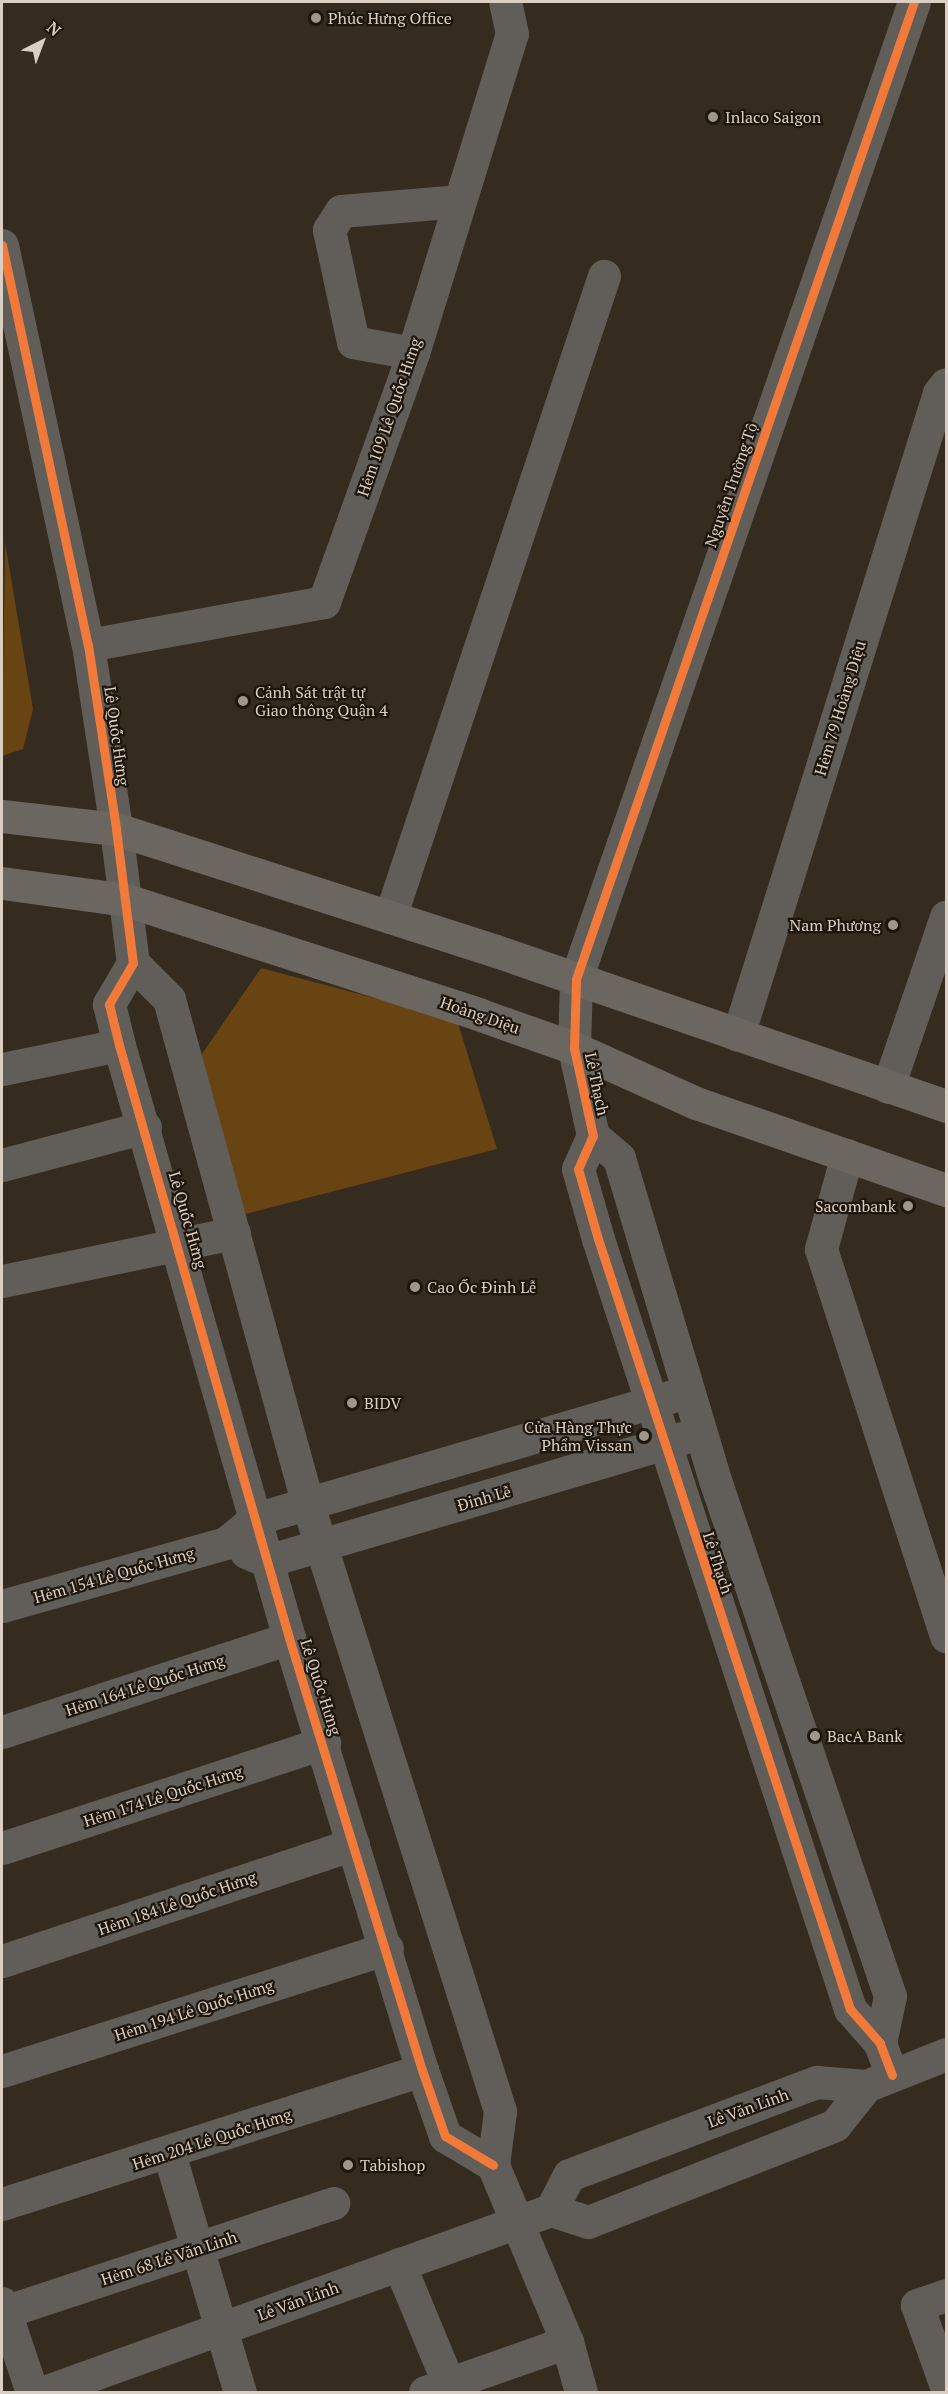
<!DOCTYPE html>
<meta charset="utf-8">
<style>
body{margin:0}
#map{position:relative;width:948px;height:2394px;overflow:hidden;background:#352b1f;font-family:"PT Serif",serif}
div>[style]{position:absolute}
.green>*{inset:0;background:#684413}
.minor>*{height:33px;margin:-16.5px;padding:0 16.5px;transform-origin:16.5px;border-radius:16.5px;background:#615d58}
.major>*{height:33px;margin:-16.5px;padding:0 16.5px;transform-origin:16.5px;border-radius:16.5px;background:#6b6660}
.cycleway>*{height:9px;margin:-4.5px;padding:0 4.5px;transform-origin:4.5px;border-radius:4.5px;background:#f17a3a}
.dots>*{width:16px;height:16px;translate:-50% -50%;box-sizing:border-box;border:3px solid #1e160d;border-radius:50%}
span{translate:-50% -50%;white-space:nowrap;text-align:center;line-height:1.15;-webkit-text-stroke:4.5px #1e160d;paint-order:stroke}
.poi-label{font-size:16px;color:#dbcfc3}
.left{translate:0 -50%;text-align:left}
.right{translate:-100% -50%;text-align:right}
.street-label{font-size:16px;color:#dbcfc3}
.frame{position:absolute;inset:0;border:3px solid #dbcfc3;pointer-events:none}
.north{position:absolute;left:12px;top:12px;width:60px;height:60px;-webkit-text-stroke:4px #1e160d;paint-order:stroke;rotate:42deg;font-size:16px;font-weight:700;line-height:24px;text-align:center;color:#dbcfc3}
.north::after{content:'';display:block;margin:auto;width:21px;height:27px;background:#dbcfc3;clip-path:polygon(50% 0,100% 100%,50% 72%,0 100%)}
</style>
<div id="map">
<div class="green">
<i style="clip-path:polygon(5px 542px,33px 709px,23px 749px,2px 756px)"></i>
<i style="clip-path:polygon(261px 968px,457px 1020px,497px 1149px,238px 1216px,193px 1067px)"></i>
</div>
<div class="minor">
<i style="left:2px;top:245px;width:409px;rotate:77.9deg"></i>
<i style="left:88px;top:645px;width:186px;rotate:81.3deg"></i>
<i style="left:116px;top:829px;width:135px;rotate:82.8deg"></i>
<i style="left:133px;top:963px;width:48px;rotate:120.3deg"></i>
<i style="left:109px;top:1004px;width:42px;rotate:76.3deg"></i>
<i style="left:119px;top:1045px;width:617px;rotate:74deg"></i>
<i style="left:289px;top:1638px;width:452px;rotate:72.9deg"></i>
<i style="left:422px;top:2070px;width:70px;rotate:70.8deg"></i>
<i style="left:445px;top:2136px;width:56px;rotate:31.1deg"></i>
<i style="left:413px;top:353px;width:61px;rotate:-169.6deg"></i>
<i style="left:353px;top:342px;width:115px;rotate:-102.1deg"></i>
<i style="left:329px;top:230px;width:22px;rotate:-58deg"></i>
<i style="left:341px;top:211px;width:119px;rotate:-4.8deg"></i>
<i style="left:88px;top:645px;width:240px;rotate:-10.3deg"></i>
<i style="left:324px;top:602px;width:264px;rotate:-70.3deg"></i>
<i style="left:413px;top:353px;width:334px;rotate:-72.8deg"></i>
<i style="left:512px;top:34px;width:33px;rotate:-102deg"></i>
<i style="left:390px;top:917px;width:676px;rotate:-71.54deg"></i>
<i style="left:133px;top:963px;width:51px;rotate:45deg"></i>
<i style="left:169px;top:999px;width:525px;rotate:74.64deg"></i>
<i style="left:308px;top:1505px;width:636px;rotate:72.42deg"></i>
<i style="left:500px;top:2111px;width:54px;rotate:97.4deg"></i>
<i style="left:493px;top:2165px;width:192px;rotate:67.3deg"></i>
<i style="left:567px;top:2342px;width:52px;rotate:74.4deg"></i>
<i style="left:738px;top:1035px;width:673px;rotate:-72.62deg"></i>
<i style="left:939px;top:393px;width:11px;rotate:-52deg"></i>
<i style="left:2px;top:1069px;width:119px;rotate:-11.6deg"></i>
<i style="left:888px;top:1087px;width:180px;rotate:-71.2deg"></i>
<i style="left:593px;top:1136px;width:34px;rotate:40deg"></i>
<i style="left:619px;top:1158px;width:336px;rotate:73.4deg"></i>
<i style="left:715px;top:1480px;width:545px;rotate:71.27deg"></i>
<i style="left:890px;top:1996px;width:48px;rotate:102deg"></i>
<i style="left:847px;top:1155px;width:98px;rotate:105.5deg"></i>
<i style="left:821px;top:1249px;width:407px;rotate:72.1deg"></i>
<i style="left:2px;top:1165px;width:148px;rotate:-14.9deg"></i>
<i style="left:2px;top:1281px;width:237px;rotate:-11.7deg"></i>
<i style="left:246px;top:1552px;width:23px;rotate:23deg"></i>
<i style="left:267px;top:1561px;width:436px;rotate:-16.5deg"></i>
<i style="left:2px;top:1606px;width:233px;rotate:-15.7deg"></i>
<i style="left:226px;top:1543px;width:38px;rotate:-40deg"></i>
<i style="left:255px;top:1519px;width:435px;rotate:-16.4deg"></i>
<i style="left:2px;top:1732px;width:302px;rotate:-18.1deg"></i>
<i style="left:2px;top:1848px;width:339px;rotate:-18.1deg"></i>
<i style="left:2px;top:1961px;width:370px;rotate:-18.4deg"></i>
<i style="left:2px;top:2071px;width:404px;rotate:-17.7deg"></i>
<i style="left:892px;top:2075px;width:34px;rotate:-111deg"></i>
<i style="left:880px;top:2043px;width:45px;rotate:-131.4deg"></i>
<i style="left:850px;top:2009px;width:810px;rotate:-108.12deg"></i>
<i style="left:598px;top:1239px;width:73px;rotate:-105.9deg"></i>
<i style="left:578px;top:1169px;width:36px;rotate:-66deg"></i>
<i style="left:593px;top:1136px;width:90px;rotate:-102.2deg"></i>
<i style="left:574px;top:1048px;width:69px;rotate:-88.3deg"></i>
<i style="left:576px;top:979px;width:1034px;rotate:-70.92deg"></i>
<i style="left:169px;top:2153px;width:249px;rotate:73.5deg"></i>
<i style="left:2px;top:2204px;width:441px;rotate:-17.7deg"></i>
<i style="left:551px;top:2210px;width:39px;rotate:-63deg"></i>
<i style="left:569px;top:2175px;width:265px;rotate:-20.6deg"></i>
<i style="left:817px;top:2082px;width:49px;rotate:4.7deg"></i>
<i style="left:866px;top:2086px;width:86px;rotate:-21.8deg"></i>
<i style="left:399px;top:2264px;width:139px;rotate:67.5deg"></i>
<i style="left:946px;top:2295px;width:31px;rotate:161deg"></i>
<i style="left:917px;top:2305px;width:86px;rotate:70.3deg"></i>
<i style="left:2px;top:2303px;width:94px;rotate:71.4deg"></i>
<i style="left:4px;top:2312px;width:347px;rotate:-18.3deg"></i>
<i style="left:44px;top:2392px;width:539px;rotate:-19.75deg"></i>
<i style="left:551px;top:2210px;width:39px;rotate:18deg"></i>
<i style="left:588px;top:2222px;width:265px;rotate:-21.4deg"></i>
<i style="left:835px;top:2125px;width:50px;rotate:-51.5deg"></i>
<i style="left:425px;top:2392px;width:151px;rotate:-19.4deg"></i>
</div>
<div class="major">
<i style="left:2px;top:816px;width:115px;rotate:6.5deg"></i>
<i style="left:116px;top:829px;width:399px;rotate:17.8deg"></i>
<i style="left:496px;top:951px;width:476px;rotate:19deg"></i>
<i style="left:2px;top:883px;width:125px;rotate:7.8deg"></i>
<i style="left:126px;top:900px;width:370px;rotate:17.9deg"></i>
<i style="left:478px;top:1014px;width:102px;rotate:19.5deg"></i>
<i style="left:574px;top:1048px;width:134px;rotate:24.3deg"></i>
<i style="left:696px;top:1103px;width:265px;rotate:19.2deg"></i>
</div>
<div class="cycleway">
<i style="left:2px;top:245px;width:409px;rotate:77.9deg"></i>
<i style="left:88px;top:645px;width:186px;rotate:81.3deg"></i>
<i style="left:116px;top:829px;width:135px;rotate:82.8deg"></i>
<i style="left:133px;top:963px;width:48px;rotate:120.3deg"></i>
<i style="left:109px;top:1004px;width:42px;rotate:76.3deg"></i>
<i style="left:119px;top:1045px;width:617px;rotate:74deg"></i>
<i style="left:289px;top:1638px;width:452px;rotate:72.9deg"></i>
<i style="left:422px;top:2070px;width:70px;rotate:70.8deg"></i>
<i style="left:445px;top:2136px;width:56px;rotate:31.1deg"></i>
<i style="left:892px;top:2075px;width:34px;rotate:-111deg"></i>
<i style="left:880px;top:2043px;width:45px;rotate:-131.4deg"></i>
<i style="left:850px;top:2009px;width:810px;rotate:-108.12deg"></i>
<i style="left:598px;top:1239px;width:73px;rotate:-105.9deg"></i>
<i style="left:578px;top:1169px;width:36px;rotate:-66deg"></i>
<i style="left:593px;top:1136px;width:90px;rotate:-102.2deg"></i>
<i style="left:574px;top:1048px;width:69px;rotate:-88.3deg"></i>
<i style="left:576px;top:979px;width:1034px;rotate:-70.92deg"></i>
</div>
<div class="dots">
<i style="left:316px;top:18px;background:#a1968a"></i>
<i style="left:713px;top:117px;background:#a1968a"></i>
<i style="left:243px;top:701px;background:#a1968a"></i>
<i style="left:893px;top:925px;background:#a1968a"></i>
<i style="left:908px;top:1206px;background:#a1968a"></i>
<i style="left:415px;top:1287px;background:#a1968a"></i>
<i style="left:352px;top:1403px;background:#a1968a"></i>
<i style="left:644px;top:1436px;background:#a1968a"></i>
<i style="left:815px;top:1736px;background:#a1968a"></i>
<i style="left:348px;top:2165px;background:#a1968a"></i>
</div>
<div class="poi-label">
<span class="left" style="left:328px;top:18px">Phúc Hưng Office</span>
<span class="left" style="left:725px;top:117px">Inlaco Saigon</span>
<span class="left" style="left:255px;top:701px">Cảnh Sát trật tự<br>Giao thông Quận 4</span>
<span class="right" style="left:881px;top:925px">Nam Phương</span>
<span class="right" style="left:896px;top:1206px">Sacombank</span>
<span class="left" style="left:427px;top:1287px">Cao Ốc Đinh Lễ</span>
<span class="left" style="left:364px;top:1403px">BIDV</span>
<span class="right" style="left:632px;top:1436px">Cửa Hàng Thực<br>Phẩm Vissan</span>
<span class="left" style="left:827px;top:1736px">BacA Bank</span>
<span class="left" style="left:360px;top:2165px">Tabishop</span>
</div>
<div class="street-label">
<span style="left:389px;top:417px;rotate:-71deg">Hẻm 109 Lê Quốc Hưng</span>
<span style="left:731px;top:485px;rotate:-71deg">Nguyễn Trường Tộ</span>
<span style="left:840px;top:708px;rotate:-73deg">Hẻm 79 Hoàng Diệu</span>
<span style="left:117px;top:736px;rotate:82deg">Lê Quốc Hưng</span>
<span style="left:480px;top:1015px;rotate:19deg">Hoàng Diệu</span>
<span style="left:597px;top:1084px;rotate:78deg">Lê Thạch</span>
<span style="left:188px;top:1220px;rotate:74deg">Lê Quốc Hưng</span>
<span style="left:484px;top:1498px;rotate:-16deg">Ðinh Lễ</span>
<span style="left:718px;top:1563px;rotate:72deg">Lê Thạch</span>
<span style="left:114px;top:1575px;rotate:-16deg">Hẻm 154 Lê Quốc Hưng</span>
<span style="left:145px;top:1685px;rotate:-18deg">Hẻm 164 Lê Quốc Hưng</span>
<span style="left:321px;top:1687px;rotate:72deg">Lê Quốc Hưng</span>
<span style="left:163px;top:1796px;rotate:-18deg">Hẻm 174 Lê Quốc Hưng</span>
<span style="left:177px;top:1903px;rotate:-19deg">Hẻm 184 Lê Quốc Hưng</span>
<span style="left:194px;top:2010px;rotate:-18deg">Hẻm 194 Lê Quốc Hưng</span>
<span style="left:748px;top:2108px;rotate:-20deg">Lê Văn Linh</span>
<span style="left:212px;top:2139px;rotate:-18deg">Hẻm 204 Lê Quốc Hưng</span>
<span style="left:169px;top:2258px;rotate:-18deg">Hẻm 68 Lê Văn Linh</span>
<span style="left:298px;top:2301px;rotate:-20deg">Lê Văn Linh</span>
</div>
<div class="frame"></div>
<div class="north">N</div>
</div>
